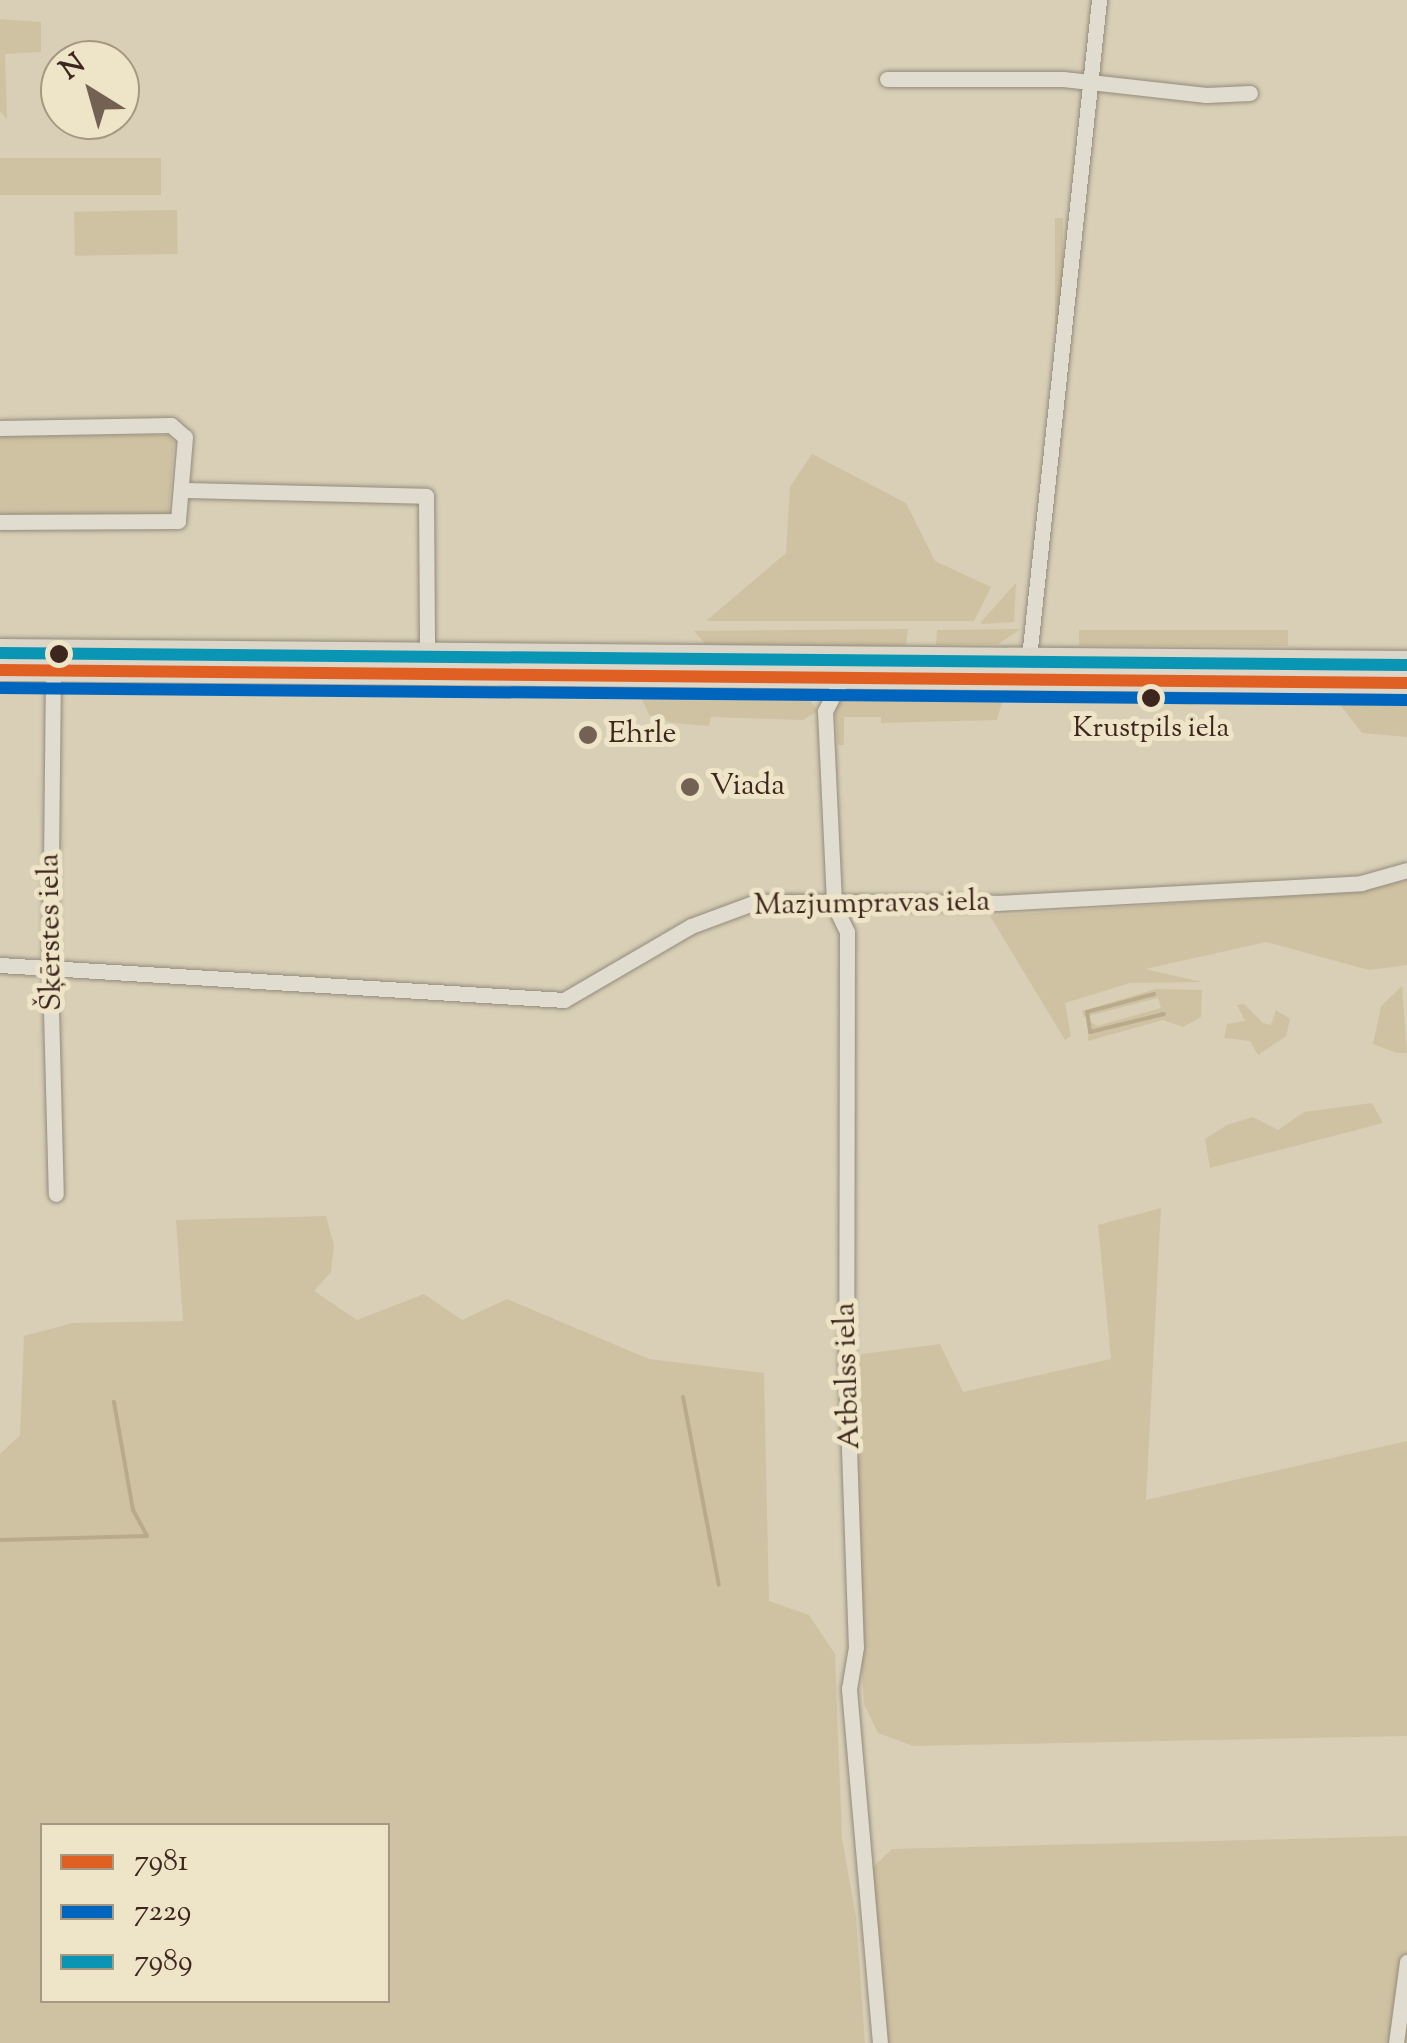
<!DOCTYPE html>
<meta charset="utf-8">
<style>
body{margin:0}
#map{position:relative;width:1407px;height:2043px;overflow:hidden;background:#d8cfb6;font-family:"Sorts Mill Goudy",serif}
div>[style]{position:absolute}
.green>*{inset:0;background:#cfc2a2;transform-origin:0 0}
.stream>*{height:4px;margin:-2px;padding:0 2px;transform-origin:2px;border-radius:2px;background:#b9aa8b}
.roads{filter:drop-shadow(0 0 2px #938b7c) drop-shadow(0 0 2px #938b7c)}
.minor>*{height:15px;margin:-7.5px;padding:0 7.5px;transform-origin:7.5px;border-radius:7.5px;background:#e0dcd0}
.highway>*{height:22px;margin:-11px;padding:0 11px;transform-origin:11px;border-radius:11px;background:#dbd6c7}
.bus-1>*{height:12px;margin:-6px;padding:0 6px;transform-origin:6px;border-radius:6px;background:#e05f22}
.bus-2>*{height:12px;margin:-6px;padding:0 6px;transform-origin:6px;border-radius:6px;background:#0065bd}
.bus-3>*{height:12px;margin:-6px;padding:0 6px;transform-origin:6px;border-radius:6px;background:#0995b3}
.dots>*{width:28px;height:28px;translate:-50% -50%;box-sizing:border-box;border:5px solid #eee4c7;border-radius:50%}
span{translate:-50% -50%;white-space:nowrap;text-align:center;line-height:1.15;-webkit-text-stroke:10px #eee4c7;paint-order:stroke}
.bus-label{font-size:28px;color:#3d261d}
.poi-label{font-size:30px;color:#3d261d}
.left{translate:0 -50%;text-align:left}
.street-label{font-size:30px;color:#3d261d}
.legend{position:absolute;left:40px;top:1823px;width:350px;height:180px;box-sizing:border-box;background:#eee4c7;border:2px solid #a79883;margin:0;padding:12px 18px;list-style:none;font-size:30px;color:#3d261d}
.legend li{display:flex;align-items:center;gap:20px;height:50px}
.legend b{width:50px;border:2px solid #a79883}
.north{position:absolute;left:40px;top:40px;width:100px;height:100px;box-sizing:border-box;background:#eee4c7;border:2px solid #a79883;border-radius:50%;rotate:323deg;font-size:28px;font-weight:700;line-height:40px;text-align:center;color:#3d261d}
.north::after{content:'';display:block;margin:auto;width:35px;height:45px;background:#736153;clip-path:polygon(50% 0,100% 100%,50% 72%,0 100%)}
</style>
<div id="map">
<div class="green">
<i style="clip-path:polygon(0 19px,41px 22px,41px 52px,5px 54px,7px 119px,0 111px)"></i>
<i style="left:161px;top:158px;width:37px;height:161px;rotate:90deg"></i>
<i style="left:177px;top:210px;width:44px;height:103px;rotate:89deg"></i>
<i style="left:1055px;top:218px;width:8px;height:110px"></i>
<i style="clip-path:polygon(168px 435px,174px 442px,168px 517px,0 518px,0 436px)"></i>
<i style="clip-path:polygon(812px 454px,906px 503px,935px 561px,991px 587px,974px 621px,706px 621px,786px 553px,790px 487px)"></i>
<i style="clip-path:polygon(1016px 583px,1014px 622px,982px 624px,981px 622px)"></i>
<i style="clip-path:polygon(908px 629px,906px 645px,859px 649px,705px 644px,694px 631px)"></i>
<i style="clip-path:polygon(1021px 629px,998px 644px,936px 645px,937px 630px)"></i>
<i style="left:1079px;top:630px;width:209px;height:16px"></i>
<i style="clip-path:polygon(638px 690px,803px 691px,818px 711px,803px 720px,711px 717px,709px 726px,673px 723px,649px 715px)"></i>
<i style="clip-path:polygon(841px 695px,1157px 698px,1206px 698px,1192px 705px,1003px 698px,997px 720px,881px 723px,881px 717px,844px 717px,844px 745px,838px 745px,834px 701px)"></i>
<i style="clip-path:polygon(1335px 698px,1407px 699px,1407px 737px,1362px 733px)"></i>
<i style="clip-path:polygon(1407px 880px,1407px 965px,1369px 970px,1266px 942px,1145px 969px,1202px 982px,1130px 983px,1065px 1003px,1071px 1036px,1065px 1040px,990px 916px,1363px 891px)"></i>
<i style="clip-path:polygon(1402px 986px,1407px 1053px,1397px 1053px,1373px 1044px,1381px 1006px)"></i>
<i style="clip-path:polygon(1156px 989px,1202px 990px,1201px 1017px,1183px 1027px,1163px 1020px,1088px 1041px,1089px 1021px,1097px 1026px,1161px 1008px,1158px 998px,1084px 1017px,1082px 1011px)"></i>
<i style="clip-path:polygon(1244px 1004px,1263px 1023px,1271px 1025px,1276px 1010px,1290px 1019px,1286px 1036px,1258px 1055px,1250px 1041px,1224px 1038px,1227px 1024px,1245px 1021px,1237px 1005px)"></i>
<i style="clip-path:polygon(1372px 1103px,1383px 1123px,1210px 1168px,1205px 1139px,1227px 1125px,1253px 1117px,1278px 1130px,1304px 1112px)"></i>
<i style="clip-path:polygon(1161px 1208px,1146px 1500px,1407px 1441px,1407px 1736px,913px 1746px,878px 1733px,864px 1704px,861px 1653px,857px 1363px,862px 1354px,940px 1344px,963px 1392px,1111px 1359px,1098px 1225px)"></i>
<i style="clip-path:polygon(evenodd,326px 1216px,334px 1245px,331px 1272px,314px 1291px,357px 1320px,424px 1294px,462px 1320px,507px 1299px,649px 1359px,764px 1373px,769px 1601px,809px 1615px,835px 1654px,842px 1838px,856px 1917px,865px 2043px,0 2043px,0 1454px,20px 1435px,24px 1336px,73px 1323px,183px 1321px,176px 1220px,326px 1216px,42px 1826px,388px 1826px,388px 2000px,42px 2000px,42px 1826px)"></i>
<i style="clip-path:polygon(1407px 1836px,1407px 2043px,888px 2043px,869px 1871px,892px 1849px)"></i>
</div>
<div class="stream">
<i style="left:1154px;top:994px;width:69px;rotate:165deg"></i>
<i style="left:1087px;top:1012px;width:20px;rotate:81deg"></i>
<i style="left:1090px;top:1032px;width:76px;rotate:-13.7deg"></i>
<i style="left:683px;top:1397px;width:191px;rotate:79.2deg"></i>
<i style="left:0;top:1540px;width:147px;rotate:-1.6deg"></i>
<i style="left:147px;top:1536px;width:30px;rotate:-118deg"></i>
<i style="left:133px;top:1510px;width:110px;rotate:-100deg"></i>
</div>
<div class="roads">
<div class="minor">
<i style="left:887px;top:79px;width:176px"></i>
<i style="left:1063px;top:79px;width:144px;rotate:6.4deg"></i>
<i style="left:1206px;top:95px;width:44px;rotate:-2.6deg"></i>
<i style="left:0;top:428px;width:171px;rotate:-1deg"></i>
<i style="left:171px;top:425px;width:18px;rotate:41deg"></i>
<i style="left:185px;top:437px;width:84px;rotate:94.8deg"></i>
<i style="left:178px;top:521px;width:178px;rotate:179.7deg"></i>
<i style="left:183px;top:490px;width:243px;rotate:1.4deg"></i>
<i style="left:426px;top:496px;width:159px;rotate:89.6deg"></i>
<i style="left:1028px;top:667px;width:671px;rotate:-83.92deg"></i>
<i style="left:53px;top:671px;width:301px;rotate:90.6deg"></i>
<i style="left:50px;top:972px;width:222px;rotate:88.5deg"></i>
<i style="left:844px;top:675px;width:41px;rotate:117.8deg"></i>
<i style="left:825px;top:711px;width:194px;rotate:87.3deg"></i>
<i style="left:834px;top:905px;width:30px;rotate:64deg"></i>
<i style="left:847px;top:932px;width:431px;rotate:90.1deg"></i>
<i style="left:846px;top:1363px;width:284px;rotate:88deg"></i>
<i style="left:856px;top:1647px;width:43px;rotate:99.5deg"></i>
<i style="left:849px;top:1689px;width:355px;rotate:85deg"></i>
<i style="left:0;top:965px;width:565px;rotate:3.55deg"></i>
<i style="left:564px;top:1000px;width:147px;rotate:-30.2deg"></i>
<i style="left:691px;top:926px;width:69px;rotate:-20.3deg"></i>
<i style="left:756px;top:902px;width:241px;rotate:0.2deg"></i>
<i style="left:997px;top:903px;width:365px;rotate:-3.1deg"></i>
<i style="left:1361px;top:883px;width:48px;rotate:-15.8deg"></i>
<i style="left:1396px;top:2043px;width:82px;rotate:-82.3deg"></i>
</div>
<div class="highway">
<i style="left:0;top:650px;width:1407px;rotate:0.49deg"></i>
<i style="left:0;top:670px;width:1407px;rotate:0.53deg"></i>
</div>
</div>
<div class="bus-1">
<i style="left:0;top:670px;width:1407px;rotate:0.53deg"></i>
</div>
<div class="bus-2">
<i style="left:0;top:688px;width:1407px;rotate:0.49deg"></i>
</div>
<div class="bus-3">
<i style="left:0;top:653px;width:1407px;rotate:0.49deg"></i>
</div>
<div class="dots">
<i style="left:59px;top:654px;background:#3d261d"></i>
<i style="left:1151px;top:698px;background:#3d261d"></i>
<i style="left:588px;top:735px;background:#736153"></i>
<i style="left:690px;top:787px;background:#736153"></i>
</div>
<div class="bus-label">
<span style="left:1151px;top:729px">Krustpils iela</span>
</div>
<div class="poi-label">
<span class="left" style="left:608px;top:735px">Ehrle</span>
<span class="left" style="left:710px;top:787px">Viada</span>
</div>
<div class="street-label">
<span style="left:872px;top:905px;rotate:-1deg">Mazjumpravas iela</span>
<span style="left:52px;top:932px;rotate:-91deg">Šķērstes iela</span>
<span style="left:849px;top:1376px;rotate:-92deg">Atbalss iela</span>
</div>
<ul class="legend">
<li><b style="height:12px;background:#e05f22"></b>7981</li>
<li><b style="height:12px;background:#0065bd"></b>7229</li>
<li><b style="height:12px;background:#0995b3"></b>7989</li>
</ul>
<div class="north">N</div>
</div>
